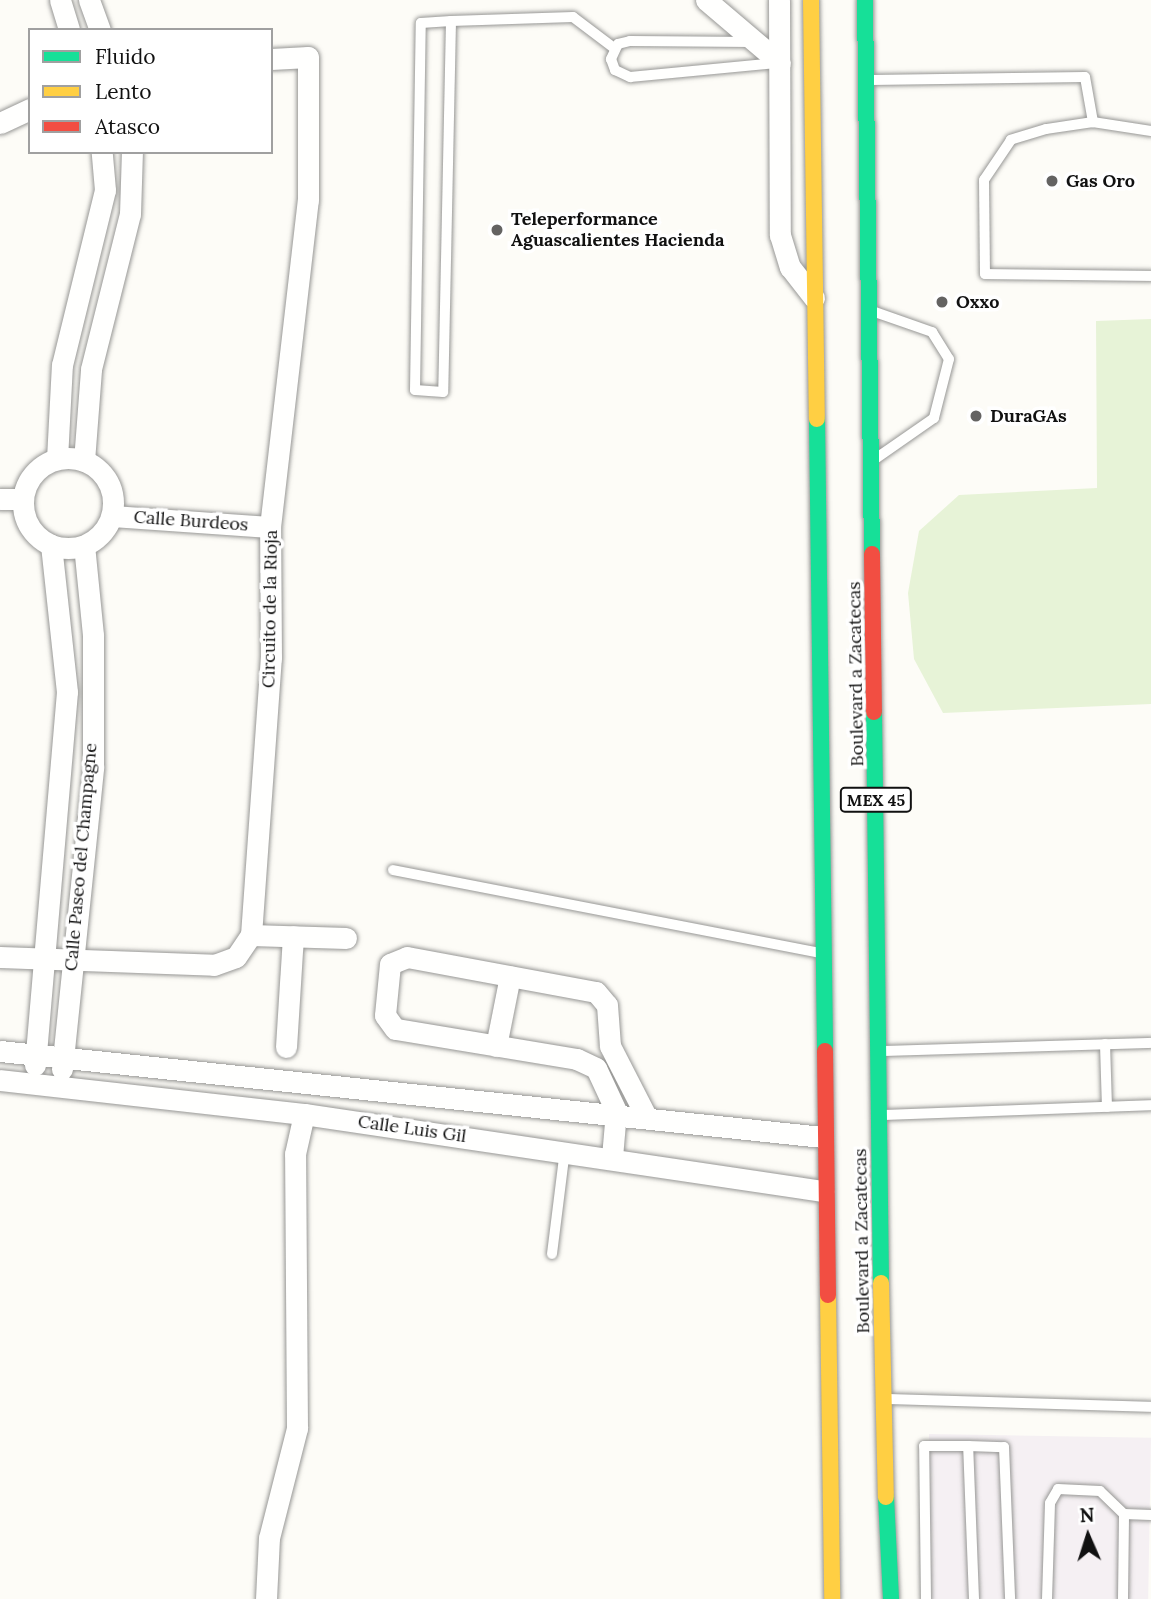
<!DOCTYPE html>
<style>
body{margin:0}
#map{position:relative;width:1151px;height:1599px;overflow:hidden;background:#fdfcf7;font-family:Lora,serif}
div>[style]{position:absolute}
.industrial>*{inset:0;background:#f5f0f3;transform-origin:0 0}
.green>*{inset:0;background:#e7f3d7}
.roads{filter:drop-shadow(0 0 2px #979795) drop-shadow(0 0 2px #979795)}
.lane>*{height:10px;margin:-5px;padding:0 5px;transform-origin:5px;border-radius:5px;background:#fffffe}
.street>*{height:21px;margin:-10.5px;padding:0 10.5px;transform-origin:10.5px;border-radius:10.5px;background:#fffffe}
.street>.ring{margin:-10.5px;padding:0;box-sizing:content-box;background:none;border:21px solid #fffffe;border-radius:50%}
.fast>*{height:16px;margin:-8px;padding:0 8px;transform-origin:8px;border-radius:8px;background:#16e098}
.slow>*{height:16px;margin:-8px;padding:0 8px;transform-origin:8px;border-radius:8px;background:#ffcf43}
.jam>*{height:16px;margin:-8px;padding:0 8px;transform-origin:8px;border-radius:8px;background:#f24e42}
.dots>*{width:19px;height:19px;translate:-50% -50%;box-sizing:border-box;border:4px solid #fff;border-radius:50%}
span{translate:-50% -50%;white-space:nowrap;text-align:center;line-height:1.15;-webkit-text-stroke:7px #fff;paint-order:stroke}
.shield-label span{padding:2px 5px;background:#fff;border:2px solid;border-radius:5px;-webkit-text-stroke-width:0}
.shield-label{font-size:16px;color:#111;font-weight:700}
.poi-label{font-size:18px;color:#111;font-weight:700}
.left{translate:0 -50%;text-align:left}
.street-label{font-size:18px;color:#111}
.legend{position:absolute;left:28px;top:28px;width:245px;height:126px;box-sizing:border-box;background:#fff;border:2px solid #a0a0a0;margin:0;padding:9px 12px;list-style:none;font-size:21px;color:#111}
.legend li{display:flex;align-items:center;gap:14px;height:35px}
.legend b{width:35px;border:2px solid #a0a0a0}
.north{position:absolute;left:1053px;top:1501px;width:70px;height:70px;-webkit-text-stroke:5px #fff;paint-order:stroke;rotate:357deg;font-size:19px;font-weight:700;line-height:28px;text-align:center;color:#111}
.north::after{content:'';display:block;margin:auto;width:24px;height:32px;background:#111;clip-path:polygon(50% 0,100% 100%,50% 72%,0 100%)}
</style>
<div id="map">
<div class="industrial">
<i style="left:929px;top:1434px;width:222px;height:165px;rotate:1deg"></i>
</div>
<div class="green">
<i style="clip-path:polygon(1151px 319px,1151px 704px,943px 713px,914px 659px,908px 593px,919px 531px,959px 495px,1097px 488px,1096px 321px)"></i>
</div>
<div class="roads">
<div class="lane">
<i style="left:451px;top:21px;width:371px;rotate:91.2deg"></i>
<i style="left:443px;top:392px;width:28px;rotate:-176deg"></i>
<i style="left:415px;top:390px;width:367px;rotate:-89.1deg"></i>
<i style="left:421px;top:23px;width:30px;rotate:-4deg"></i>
<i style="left:451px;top:21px;width:122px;rotate:-1.9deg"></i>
<i style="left:573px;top:17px;width:51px;rotate:37.1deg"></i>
<i style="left:753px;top:42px;width:123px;rotate:-179.5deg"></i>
<i style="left:630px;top:41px;width:12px;rotate:166deg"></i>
<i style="left:618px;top:44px;width:17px;rotate:115deg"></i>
<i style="left:611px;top:59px;width:12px;rotate:70deg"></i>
<i style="left:615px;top:70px;width:17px;rotate:25deg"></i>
<i style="left:630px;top:77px;width:147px;rotate:-5.5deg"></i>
<i style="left:871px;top:80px;width:214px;rotate:-0.8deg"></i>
<i style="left:1085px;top:77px;width:46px;rotate:79.9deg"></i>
<i style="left:1151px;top:131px;width:59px;rotate:-171.2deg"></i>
<i style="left:1093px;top:122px;width:48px;rotate:171.5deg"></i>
<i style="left:1046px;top:129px;width:37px;rotate:163deg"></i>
<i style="left:1011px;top:140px;width:48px;rotate:124deg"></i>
<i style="left:984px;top:180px;width:94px;rotate:89.4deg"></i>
<i style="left:985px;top:274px;width:166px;rotate:0.7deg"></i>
<i style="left:872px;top:311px;width:64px;rotate:19.3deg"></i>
<i style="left:932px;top:332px;width:32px;rotate:58deg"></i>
<i style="left:949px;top:359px;width:61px;rotate:104.3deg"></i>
<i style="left:934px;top:418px;width:72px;rotate:145.2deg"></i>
<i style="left:393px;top:870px;width:435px;rotate:11deg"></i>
<i style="left:1105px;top:1044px;width:63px;rotate:88.2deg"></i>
<i style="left:881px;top:1051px;width:270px;rotate:-1.7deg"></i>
<i style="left:882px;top:1115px;width:269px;rotate:-2.1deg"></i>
<i style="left:552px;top:1254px;width:105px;rotate:-82.9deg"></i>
<i style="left:885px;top:1399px;width:266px;rotate:1.7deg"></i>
<i style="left:926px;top:1599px;width:153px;rotate:-90.7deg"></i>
<i style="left:924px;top:1446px;width:44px"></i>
<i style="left:974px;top:1599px;width:153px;rotate:-92.2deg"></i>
<i style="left:968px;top:1446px;width:36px;rotate:2deg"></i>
<i style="left:1004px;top:1447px;width:152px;rotate:87.7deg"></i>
<i style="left:1047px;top:1599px;width:96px;rotate:-88.2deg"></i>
<i style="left:1050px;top:1503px;width:16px;rotate:-60deg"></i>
<i style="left:1058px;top:1489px;width:42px;rotate:2.7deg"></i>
<i style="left:1100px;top:1491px;width:33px;rotate:44deg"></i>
<i style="left:1124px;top:1514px;width:27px;rotate:2deg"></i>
<i style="left:1123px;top:1599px;width:85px;rotate:-89.3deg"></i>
</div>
<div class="street">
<i style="left:60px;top:0;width:31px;rotate:73deg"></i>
<i style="left:89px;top:0;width:32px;rotate:70deg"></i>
<i style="left:706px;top:0;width:97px;rotate:40.4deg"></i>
<i style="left:779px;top:0;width:235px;rotate:89.8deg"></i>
<i style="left:780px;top:235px;width:34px;rotate:73deg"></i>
<i style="left:790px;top:267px;width:39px;rotate:52deg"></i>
<i style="left:0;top:123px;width:33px;rotate:-25deg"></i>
<i class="ring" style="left:23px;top:458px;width:69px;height:69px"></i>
<i style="left:57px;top:459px;width:94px;rotate:-87deg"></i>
<i style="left:62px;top:365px;width:180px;rotate:-76.2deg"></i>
<i style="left:105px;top:190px;width:38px;rotate:-95deg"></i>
<i style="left:84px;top:461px;width:92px;rotate:-85.6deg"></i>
<i style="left:91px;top:369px;width:160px;rotate:-75.9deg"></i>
<i style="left:130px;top:214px;width:62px;rotate:-88.2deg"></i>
<i style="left:0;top:499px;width:23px"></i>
<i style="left:112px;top:516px;width:158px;rotate:4deg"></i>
<i style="left:251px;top:935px;width:95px;rotate:1.8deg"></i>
<i style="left:0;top:957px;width:214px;rotate:2.1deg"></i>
<i style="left:214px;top:965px;width:23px;rotate:-20deg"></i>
<i style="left:236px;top:957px;width:27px;rotate:-56deg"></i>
<i style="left:251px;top:935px;width:278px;rotate:-85.9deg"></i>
<i style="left:271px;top:658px;width:131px;rotate:-90.4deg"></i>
<i style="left:270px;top:527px;width:329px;rotate:-83.4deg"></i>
<i style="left:308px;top:200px;width:143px;rotate:-90deg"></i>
<i style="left:308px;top:57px;width:37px;rotate:177deg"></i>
<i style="left:496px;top:1046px;width:71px;rotate:-78.7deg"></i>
<i style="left:286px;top:1047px;width:111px;rotate:-86.4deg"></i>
<i style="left:0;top:1051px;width:826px;rotate:5.97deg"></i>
<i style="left:35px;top:1065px;width:374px;rotate:-85.1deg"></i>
<i style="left:67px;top:692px;width:148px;rotate:-96.2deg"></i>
<i style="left:62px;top:1069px;width:304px;rotate:-84.1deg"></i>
<i style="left:93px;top:767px;width:132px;rotate:-90deg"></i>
<i style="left:93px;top:635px;width:90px;rotate:-95.7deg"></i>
<i style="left:0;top:1080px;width:306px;rotate:6.4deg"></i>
<i style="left:304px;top:1114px;width:525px;rotate:8.44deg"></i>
<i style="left:612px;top:1157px;width:46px;rotate:-85deg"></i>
<i style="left:616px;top:1111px;width:47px;rotate:-114.9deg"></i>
<i style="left:596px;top:1068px;width:21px;rotate:-155deg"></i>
<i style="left:577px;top:1059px;width:184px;rotate:-170.6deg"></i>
<i style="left:395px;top:1029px;width:17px;rotate:-126deg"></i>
<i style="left:385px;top:1015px;width:51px;rotate:-84.4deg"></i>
<i style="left:390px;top:964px;width:18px;rotate:-22deg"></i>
<i style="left:407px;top:957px;width:192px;rotate:10.5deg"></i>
<i style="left:596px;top:992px;width:17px;rotate:50deg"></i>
<i style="left:607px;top:1005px;width:41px;rotate:85.8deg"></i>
<i style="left:610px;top:1046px;width:76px;rotate:62.8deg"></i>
<i style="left:266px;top:1599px;width:61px;rotate:-87.2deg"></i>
<i style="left:269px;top:1538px;width:114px;rotate:-75.7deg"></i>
<i style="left:297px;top:1428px;width:274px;rotate:-90.4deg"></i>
<i style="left:295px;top:1154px;width:41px;rotate:-77.3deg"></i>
</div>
<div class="fast">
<i style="left:865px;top:0;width:554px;rotate:89.28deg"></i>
<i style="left:817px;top:419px;width:632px;rotate:89.27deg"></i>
<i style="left:874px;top:712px;width:571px;rotate:89.3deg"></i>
<i style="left:886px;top:1497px;width:102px;rotate:87.2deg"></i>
</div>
<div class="slow">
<i style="left:811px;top:0;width:419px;rotate:89.2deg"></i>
<i style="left:881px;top:1283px;width:214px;rotate:88.7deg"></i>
<i style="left:828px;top:1295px;width:304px;rotate:89.2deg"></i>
</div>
<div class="jam">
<i style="left:872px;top:554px;width:158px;rotate:89.3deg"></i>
<i style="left:825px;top:1051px;width:244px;rotate:89.3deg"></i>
</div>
</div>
<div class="dots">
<i style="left:1052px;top:181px;background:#646362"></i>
<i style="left:497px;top:230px;background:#646362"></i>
<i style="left:942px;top:302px;background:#646362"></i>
<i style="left:976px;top:416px;background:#646362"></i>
</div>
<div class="shield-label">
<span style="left:876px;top:800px">MEX 45</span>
</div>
<div class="poi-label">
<span class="left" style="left:1066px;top:181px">Gas Oro</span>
<span class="left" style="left:511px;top:230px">Teleperformance<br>Aguascalientes Hacienda</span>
<span class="left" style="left:956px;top:302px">Oxxo</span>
<span class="left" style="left:990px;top:416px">DuraGAs</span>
</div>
<div class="street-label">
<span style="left:191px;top:521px;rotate:4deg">Calle Burdeos</span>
<span style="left:270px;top:609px;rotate:-89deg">Circuito de la Rioja</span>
<span style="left:856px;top:674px;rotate:-91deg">Boulevard a Zacatecas</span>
<span style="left:81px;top:857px;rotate:-85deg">Calle Paseo del Champagne</span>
<span style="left:412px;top:1129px;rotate:8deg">Calle Luis Gil</span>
<span style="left:862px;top:1241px;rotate:-91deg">Boulevard a Zacatecas</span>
</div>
<ul class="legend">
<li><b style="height:9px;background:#16e098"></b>Fluido</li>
<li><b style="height:9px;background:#ffcf43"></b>Lento</li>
<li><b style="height:9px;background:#f24e42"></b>Atasco</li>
</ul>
<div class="north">N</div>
</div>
